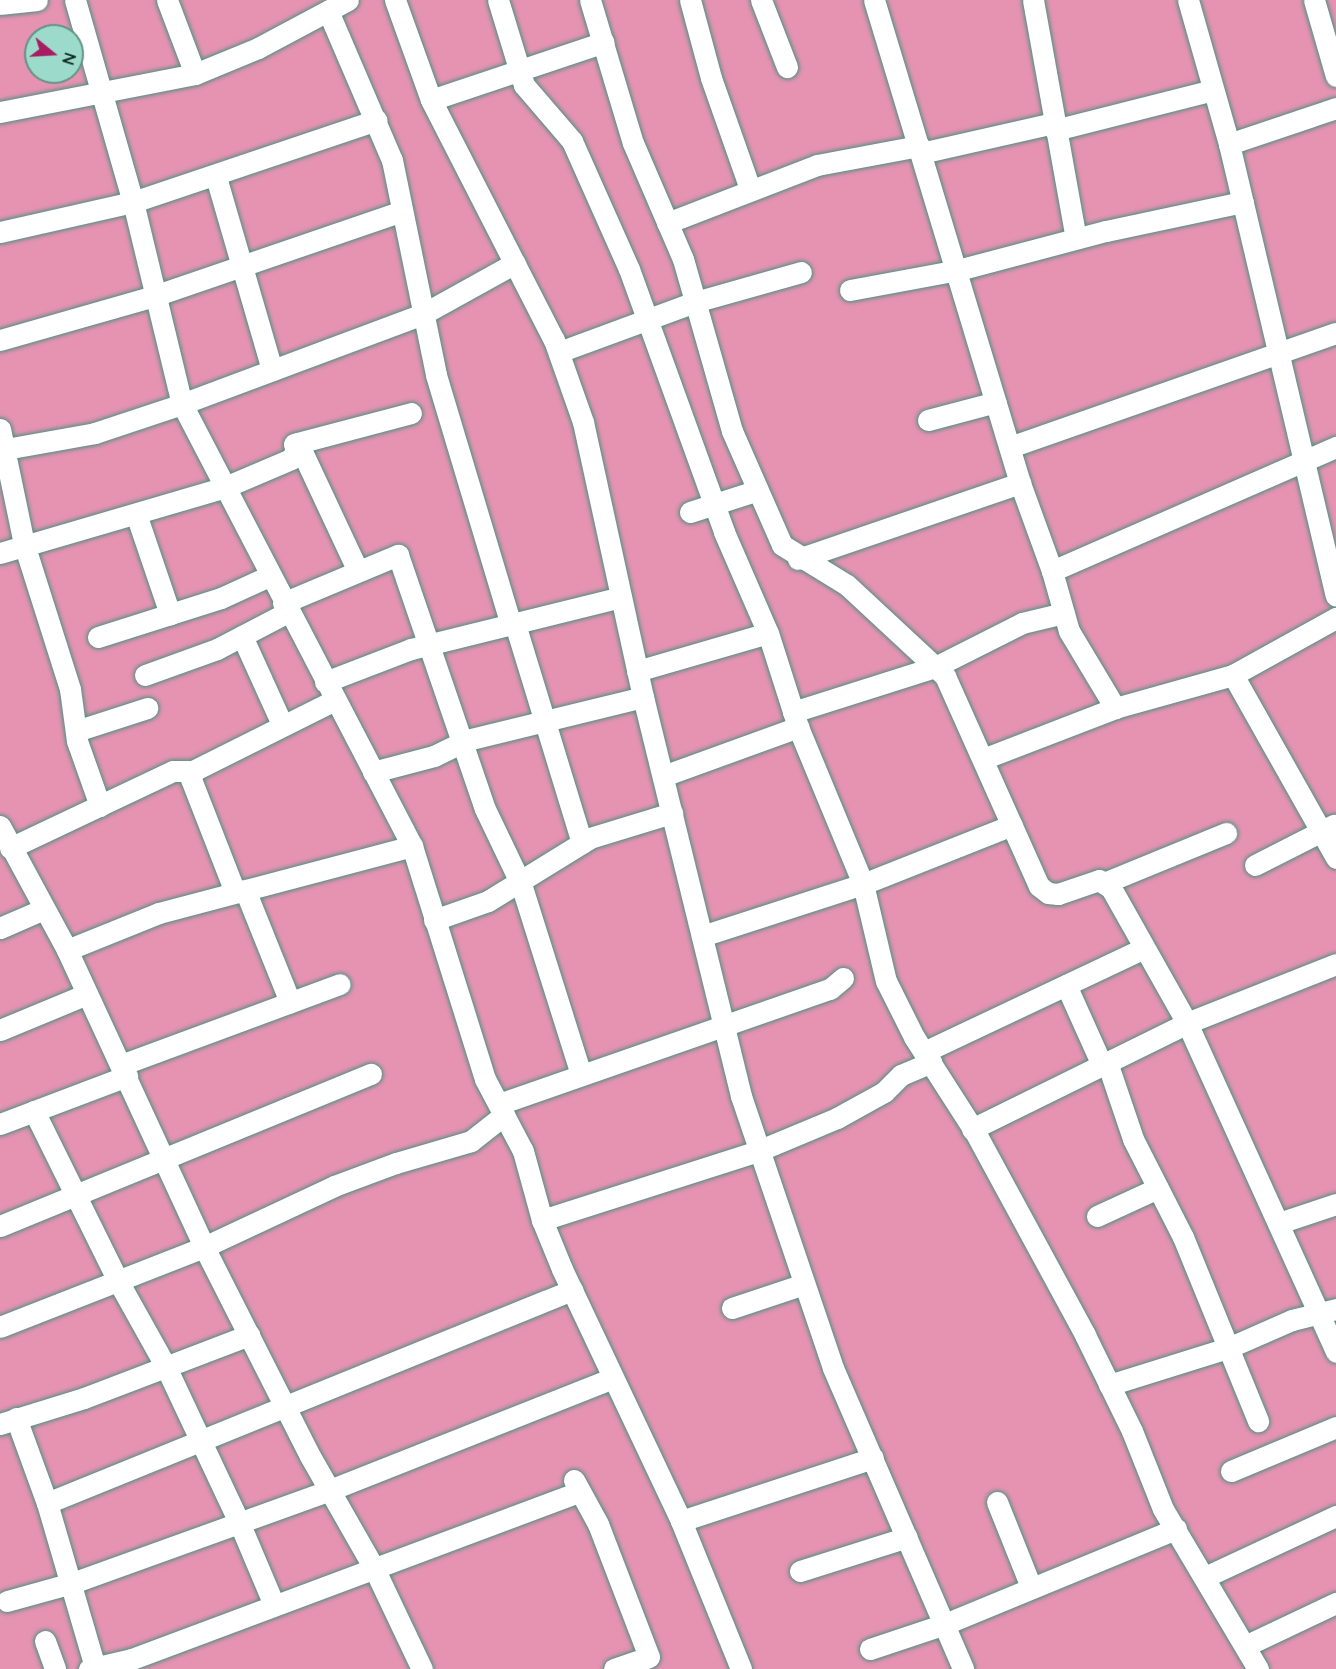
<!DOCTYPE html>
<style>
body{margin:0}
#map{position:relative;width:1336px;height:1669px;overflow:hidden;background:#9cdbcb;font-family:Quicksand,sans-serif}
div>[style]{position:absolute}
.green>*{inset:0;background:#e693b1}
.roads{filter:drop-shadow(0 0 2px #528f81) drop-shadow(0 0 2px #528f81)}
.minor>*{height:21px;margin:-10.5px;padding:0 10.5px;transform-origin:10.5px;border-radius:10.5px;background:#fff}
span{translate:-50% -50%;white-space:nowrap;text-align:center;line-height:1.15;-webkit-text-stroke:4.5px #9cdbcb;paint-order:stroke}
.north{position:absolute;left:24px;top:24px;width:60px;height:60px;box-sizing:border-box;background:#9cdbcb;border:2px solid #629387;border-radius:50%;rotate:108deg;font-size:16px;font-weight:700;line-height:24px;text-align:center;color:#0c2621}
.north::after{content:'';display:block;margin:auto;width:21px;height:27px;background:#a81d61;clip-path:polygon(50% 0,100% 100%,50% 72%,0 100%)}
</style>
<div id="map">
<div class="green">
<i style="clip-path:polygon(evenodd,0 0,1336px 0,1336px 1669px,0 1669px,0 0,36px 36px,72px 36px,72px 72px,36px 72px,36px 36px)"></i>
</div>
<div class="roads">
<div class="minor">
<i style="left:75px;top:0;width:210px;rotate:74deg"></i>
<i style="left:133px;top:202px;width:208px;rotate:76.4deg"></i>
<i style="left:182px;top:404px;width:498px;rotate:62.5deg"></i>
<i style="left:412px;top:846px;width:244px;rotate:72.6deg"></i>
<i style="left:485px;top:1079px;width:81px;rotate:62.2deg"></i>
<i style="left:523px;top:1151px;width:72px;rotate:74.6deg"></i>
<i style="left:542px;top:1220px;width:53px;rotate:67.8deg"></i>
<i style="left:562px;top:1269px;width:279px;rotate:64.7deg"></i>
<i style="left:681px;top:1521px;width:160px;rotate:67.9deg"></i>
<i style="left:167px;top:0;width:79px;rotate:69.3deg"></i>
<i style="left:395px;top:0;width:106px;rotate:70.2deg"></i>
<i style="left:431px;top:100px;width:270px;rotate:62.9deg"></i>
<i style="left:554px;top:340px;width:87px;rotate:70.5deg"></i>
<i style="left:583px;top:422px;width:281px;rotate:77.7deg"></i>
<i style="left:643px;top:697px;width:411px;rotate:76.2deg"></i>
<i style="left:741px;top:1096px;width:287px;rotate:71.3deg"></i>
<i style="left:833px;top:1368px;width:328px;rotate:66.6deg"></i>
<i style="left:498px;top:0;width:89px;rotate:73deg"></i>
<i style="left:524px;top:85px;width:74px;rotate:49.4deg"></i>
<i style="left:572px;top:141px;width:140px;rotate:66deg"></i>
<i style="left:629px;top:269px;width:280px;rotate:70.1deg"></i>
<i style="left:724px;top:532px;width:110px;rotate:66.5deg"></i>
<i style="left:768px;top:633px;width:99px;rotate:72.3deg"></i>
<i style="left:798px;top:727px;width:170px;rotate:67.5deg"></i>
<i style="left:863px;top:884px;width:100px;rotate:76.7deg"></i>
<i style="left:886px;top:981px;width:63px;rotate:63.4deg"></i>
<i style="left:914px;top:1037px;width:113px;rotate:57.3deg"></i>
<i style="left:975px;top:1132px;width:231px;rotate:61.5deg"></i>
<i style="left:1085px;top:1335px;width:107px;rotate:63.9deg"></i>
<i style="left:1132px;top:1431px;width:84px;rotate:68.3deg"></i>
<i style="left:1163px;top:1509px;width:186px;rotate:59.3deg"></i>
<i style="left:590px;top:0;width:149px;rotate:73.3deg"></i>
<i style="left:633px;top:143px;width:126px;rotate:66.7deg"></i>
<i style="left:683px;top:259px;width:179px;rotate:74.1deg"></i>
<i style="left:732px;top:431px;width:124px;rotate:66.3deg"></i>
<i style="left:782px;top:545px;width:76px;rotate:31.6deg"></i>
<i style="left:847px;top:585px;width:134px;rotate:42.9deg"></i>
<i style="left:945px;top:676px;width:230px;rotate:65.9deg"></i>
<i style="left:1039px;top:886px;width:11px;rotate:38deg"></i>
<i style="left:1048px;top:893px;width:10px;rotate:6deg"></i>
<i style="left:1058px;top:894px;width:43px;rotate:-18.9deg"></i>
<i style="left:1099px;top:880px;width:14px;rotate:34deg"></i>
<i style="left:1111px;top:888px;width:155px;rotate:60.6deg"></i>
<i style="left:1187px;top:1023px;width:361px;rotate:65.6deg"></i>
<i style="left:690px;top:0;width:81px;rotate:74.9deg"></i>
<i style="left:711px;top:78px;width:118px;rotate:70.6deg"></i>
<i style="left:761px;top:0;width:72px;rotate:68.8deg"></i>
<i style="left:874px;top:0;width:505px;rotate:73.18deg"></i>
<i style="left:1020px;top:483px;width:94px;rotate:70deg"></i>
<i style="left:1052px;top:571px;width:62px;rotate:74.2deg"></i>
<i style="left:1069px;top:631px;width:90px;rotate:59.1deg"></i>
<i style="left:1115px;top:708px;width:123px;rotate:-15.6deg"></i>
<i style="left:1233px;top:675px;width:118px;rotate:-29deg"></i>
<i style="left:1033px;top:0;width:242px;rotate:79.8deg"></i>
<i style="left:1188px;top:0;width:150px;rotate:74.1deg"></i>
<i style="left:1229px;top:144px;width:464px;rotate:76.7deg"></i>
<i style="left:1314px;top:0;width:79px;rotate:73.9deg"></i>
<i style="left:0;top:4px;width:37px;rotate:-6deg"></i>
<i style="left:328px;top:11px;width:162px;rotate:66.8deg"></i>
<i style="left:392px;top:160px;width:219px;rotate:78.4deg"></i>
<i style="left:436px;top:375px;width:261px;rotate:73.3deg"></i>
<i style="left:431px;top:100px;width:182px;rotate:-18.5deg"></i>
<i style="left:0;top:112px;width:199px;rotate:-11deg"></i>
<i style="left:195px;top:74px;width:68px;rotate:-22.4deg"></i>
<i style="left:258px;top:48px;width:102px;rotate:-28.1deg"></i>
<i style="left:1055px;top:130px;width:163px;rotate:-14.2deg"></i>
<i style="left:1229px;top:144px;width:113px;rotate:-18.6deg"></i>
<i style="left:921px;top:153px;width:136px;rotate:-12.7deg"></i>
<i style="left:216px;top:177px;width:201px;rotate:73.8deg"></i>
<i style="left:667px;top:223px;width:161px;rotate:-21.1deg"></i>
<i style="left:817px;top:165px;width:104px;rotate:-10.6deg"></i>
<i style="left:0;top:232px;width:136px;rotate:-12.7deg"></i>
<i style="left:133px;top:202px;width:257px;rotate:-18.6deg"></i>
<i style="left:850px;top:290px;width:110px;rotate:-10.5deg"></i>
<i style="left:958px;top:270px;width:153px;rotate:-14.8deg"></i>
<i style="left:1106px;top:231px;width:140px;rotate:-12deg"></i>
<i style="left:0;top:340px;width:160px;rotate:-15.9deg"></i>
<i style="left:154px;top:296px;width:262px;rotate:-18.9deg"></i>
<i style="left:559px;top:352px;width:145px;rotate:-20.2deg"></i>
<i style="left:695px;top:302px;width:110px;rotate:-15.8deg"></i>
<i style="left:928px;top:420px;width:70px;rotate:-14.8deg"></i>
<i style="left:0;top:429px;width:117px;rotate:78.2deg"></i>
<i style="left:24px;top:544px;width:152px;rotate:72.4deg"></i>
<i style="left:70px;top:689px;width:52px;rotate:82.3deg"></i>
<i style="left:77px;top:741px;width:69px;rotate:70.5deg"></i>
<i style="left:298px;top:443px;width:141px;rotate:64.9deg"></i>
<i style="left:1010px;top:447px;width:345px;rotate:-19.3deg"></i>
<i style="left:0;top:450px;width:97px;rotate:-10.1deg"></i>
<i style="left:95px;top:433px;width:92px;rotate:-18.4deg"></i>
<i style="left:182px;top:404px;width:257px;rotate:-20.5deg"></i>
<i style="left:423px;top:314px;width:105px;rotate:-29deg"></i>
<i style="left:690px;top:512px;width:71px;rotate:-17.9deg"></i>
<i style="left:136px;top:514px;width:106px;rotate:71.2deg"></i>
<i style="left:0;top:553px;width:232px;rotate:-16.3deg"></i>
<i style="left:223px;top:488px;width:74px;rotate:-23.1deg"></i>
<i style="left:291px;top:459px;width:10px;rotate:-61deg"></i>
<i style="left:296px;top:450px;width:6px;rotate:-108deg"></i>
<i style="left:294px;top:444px;width:121px;rotate:-14.8deg"></i>
<i style="left:798px;top:559px;width:235px;rotate:-18.9deg"></i>
<i style="left:1052px;top:571px;width:310px;rotate:-23.6deg"></i>
<i style="left:283px;top:603px;width:125px;rotate:-22.7deg"></i>
<i style="left:398px;top:555px;width:268px;rotate:71.1deg"></i>
<i style="left:485px;top:809px;width:83px;rotate:64.4deg"></i>
<i style="left:521px;top:884px;width:199px;rotate:72.5deg"></i>
<i style="left:515px;top:624px;width:229px;rotate:73deg"></i>
<i style="left:242px;top:636px;width:97px;rotate:65.6deg"></i>
<i style="left:98px;top:637px;width:129px;rotate:-17.6deg"></i>
<i style="left:221px;top:598px;width:53px;rotate:-24.6deg"></i>
<i style="left:637px;top:671px;width:136px;rotate:-16.2deg"></i>
<i style="left:145px;top:675px;width:77px;rotate:-19.9deg"></i>
<i style="left:217px;top:649px;width:80px;rotate:-27.5deg"></i>
<i style="left:1233px;top:675px;width:210px;rotate:60.6deg"></i>
<i style="left:325px;top:682px;width:92px;rotate:-21deg"></i>
<i style="left:411px;top:649px;width:216px;rotate:-13.9deg"></i>
<i style="left:793px;top:712px;width:149px;rotate:-17.6deg"></i>
<i style="left:935px;top:667px;width:97px;rotate:-26.8deg"></i>
<i style="left:1022px;top:623px;width:43px;rotate:-13.4deg"></i>
<i style="left:76px;top:731px;width:75px;rotate:-17.9deg"></i>
<i style="left:983px;top:759px;width:142px;rotate:-21.1deg"></i>
<i style="left:373px;top:772px;width:63px;rotate:-14.7deg"></i>
<i style="left:434px;top:756px;width:37px;rotate:-26deg"></i>
<i style="left:467px;top:740px;width:181px;rotate:-13.7deg"></i>
<i style="left:663px;top:776px;width:144px;rotate:-19.9deg"></i>
<i style="left:0;top:826px;width:141px;rotate:61.6deg"></i>
<i style="left:67px;top:950px;width:327px;rotate:65.2deg"></i>
<i style="left:204px;top:1247px;width:234px;rotate:63.1deg"></i>
<i style="left:310px;top:1456px;width:129px;rotate:60.3deg"></i>
<i style="left:374px;top:1568px;width:112px;rotate:64.6deg"></i>
<i style="left:10px;top:848px;width:180px;rotate:-25.3deg"></i>
<i style="left:173px;top:771px;width:20px"></i>
<i style="left:1255px;top:865px;width:89px;rotate:-26.9deg"></i>
<i style="left:1104px;top:883px;width:132px;rotate:-22.3deg"></i>
<i style="left:245px;top:890px;width:121px;rotate:68.1deg"></i>
<i style="left:235px;top:892px;width:121px;rotate:-111.3deg"></i>
<i style="left:191px;top:779px;width:8px;rotate:-76deg"></i>
<i style="left:193px;top:771px;width:159px;rotate:-26.6deg"></i>
<i style="left:434px;top:920px;width:57px;rotate:-19.4deg"></i>
<i style="left:488px;top:901px;width:120px;rotate:-31.7deg"></i>
<i style="left:590px;top:838px;width:86px;rotate:-17deg"></i>
<i style="left:0;top:928px;width:48px;rotate:-23.4deg"></i>
<i style="left:702px;top:936px;width:169px;rotate:-17.9deg"></i>
<i style="left:863px;top:884px;width:160px;rotate:-21.6deg"></i>
<i style="left:67px;top:950px;width:99px;rotate:-21.9deg"></i>
<i style="left:159px;top:913px;width:262px;rotate:-14.8deg"></i>
<i style="left:1066px;top:985px;width:88px;rotate:65.8deg"></i>
<i style="left:0;top:1030px;width:94px;rotate:-22.5deg"></i>
<i style="left:924px;top:1052px;width:243px;rotate:-25.3deg"></i>
<i style="left:1107px;top:1062px;width:81px;rotate:71.3deg"></i>
<i style="left:1133px;top:1139px;width:110px;rotate:63deg"></i>
<i style="left:1183px;top:1237px;width:199px;rotate:67.8deg"></i>
<i style="left:121px;top:1065px;width:233px;rotate:-20.3deg"></i>
<i style="left:499px;top:1104px;width:350px;rotate:-19.2deg"></i>
<i style="left:830px;top:989px;width:17px;rotate:-40deg"></i>
<i style="left:34px;top:1111px;width:190px;rotate:63.7deg"></i>
<i style="left:118px;top:1281px;width:98px;rotate:60.8deg"></i>
<i style="left:166px;top:1367px;width:171px;rotate:64.8deg"></i>
<i style="left:239px;top:1522px;width:90px;rotate:67.1deg"></i>
<i style="left:0;top:1124px;width:136px;rotate:-20.7deg"></i>
<i style="left:972px;top:1129px;width:240px;rotate:-26.2deg"></i>
<i style="left:1187px;top:1023px;width:160px;rotate:-21.6deg"></i>
<i style="left:1097px;top:1216px;width:67px;rotate:-24.7deg"></i>
<i style="left:542px;top:1220px;width:227px;rotate:-17.7deg"></i>
<i style="left:758px;top:1151px;width:86px;rotate:-22.7deg"></i>
<i style="left:837px;top:1118px;width:54px;rotate:-29deg"></i>
<i style="left:884px;top:1092px;width:24px;rotate:-45deg"></i>
<i style="left:901px;top:1075px;width:33px;rotate:-23deg"></i>
<i style="left:1279px;top:1223px;width:60px;rotate:-18.4deg"></i>
<i style="left:0;top:1226px;width:401px;rotate:-22.3deg"></i>
<i style="left:732px;top:1308px;width:76px;rotate:-18.4deg"></i>
<i style="left:0;top:1327px;width:219px;rotate:-21.4deg"></i>
<i style="left:204px;top:1247px;width:144px;rotate:-25.1deg"></i>
<i style="left:334px;top:1186px;width:66px;rotate:-20.4deg"></i>
<i style="left:396px;top:1163px;width:78px;rotate:-16.3deg"></i>
<i style="left:471px;top:1141px;width:42px;rotate:-38.2deg"></i>
<i style="left:1109px;top:1385px;width:125px;rotate:-17.3deg"></i>
<i style="left:1228px;top:1348px;width:70px;rotate:-23.6deg"></i>
<i style="left:1292px;top:1320px;width:45px;rotate:-14deg"></i>
<i style="left:16px;top:1418px;width:90px;rotate:70deg"></i>
<i style="left:47px;top:1503px;width:171px;rotate:73.7deg"></i>
<i style="left:0;top:1424px;width:88px;rotate:-17.2deg"></i>
<i style="left:84px;top:1398px;width:177px;rotate:-20.9deg"></i>
<i style="left:1231px;top:1471px;width:114px;rotate:-22.7deg"></i>
<i style="left:574px;top:1480px;width:50px;rotate:61.4deg"></i>
<i style="left:598px;top:1524px;width:142px;rotate:69deg"></i>
<i style="left:649px;top:1657px;width:37px;rotate:161deg"></i>
<i style="left:997px;top:1502px;width:92px;rotate:68.2deg"></i>
<i style="left:47px;top:1503px;width:567px;rotate:-22.08deg"></i>
<i style="left:681px;top:1521px;width:202px;rotate:-18.2deg"></i>
<i style="left:800px;top:1571px;width:112px;rotate:-17.6deg"></i>
<i style="left:1205px;top:1577px;width:145px;rotate:-25deg"></i>
<i style="left:7px;top:1601px;width:67px;rotate:-15.5deg"></i>
<i style="left:72px;top:1583px;width:274px;rotate:-19.8deg"></i>
<i style="left:330px;top:1490px;width:302px;rotate:-21.6deg"></i>
<i style="left:45px;top:1641px;width:30px;rotate:70deg"></i>
<i style="left:1245px;top:1646px;width:101px;rotate:-25.3deg"></i>
<i style="left:870px;top:1649px;width:79px;rotate:-18.4deg"></i>
<i style="left:945px;top:1624px;width:250px;rotate:-22.4deg"></i>
<i style="left:89px;top:1669px;width:44px;rotate:-13.1deg"></i>
<i style="left:132px;top:1659px;width:477px;rotate:-20.5deg"></i>
</div>
</div>
<div class="north">N</div>
</div>
